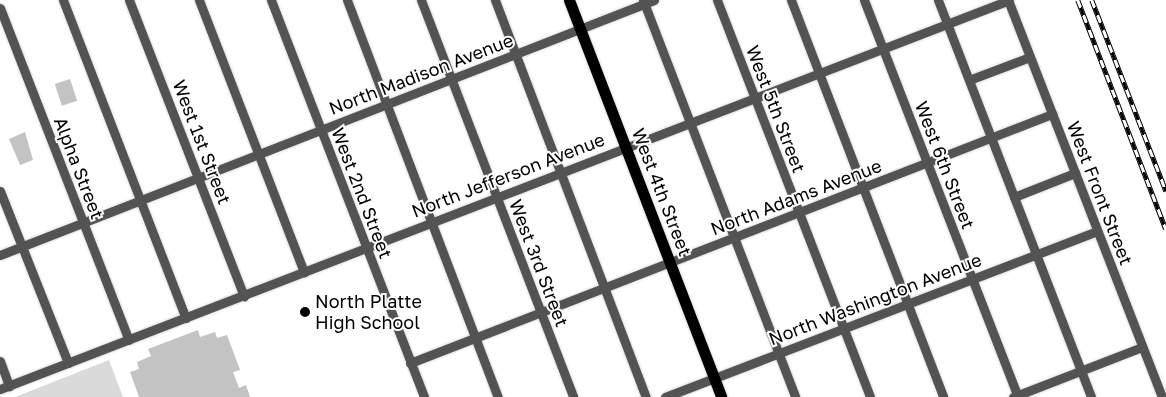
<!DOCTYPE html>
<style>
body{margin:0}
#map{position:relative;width:1166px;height:397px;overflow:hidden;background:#fff;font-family:"Golos Text",sans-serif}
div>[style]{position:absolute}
.green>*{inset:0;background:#dadada}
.building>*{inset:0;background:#c3c3c3;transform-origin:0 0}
.roads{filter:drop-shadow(0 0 1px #dbdbdb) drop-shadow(0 0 1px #dbdbdb)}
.minor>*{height:9px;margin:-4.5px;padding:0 4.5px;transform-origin:4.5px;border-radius:4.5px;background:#535353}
.major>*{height:11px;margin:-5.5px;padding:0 5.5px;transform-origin:5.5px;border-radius:5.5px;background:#000}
.rail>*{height:4.5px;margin-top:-2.25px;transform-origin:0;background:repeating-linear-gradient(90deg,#fff 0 8px,#000 0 16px);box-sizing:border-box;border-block:1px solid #000}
.dots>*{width:14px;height:14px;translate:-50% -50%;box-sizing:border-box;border:2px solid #fff;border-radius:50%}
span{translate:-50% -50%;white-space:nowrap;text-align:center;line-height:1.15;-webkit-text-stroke:4px #fff;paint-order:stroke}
.street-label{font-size:18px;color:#000}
.poi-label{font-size:18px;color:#000}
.left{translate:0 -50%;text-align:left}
</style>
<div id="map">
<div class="green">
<i style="clip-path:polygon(109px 360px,123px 397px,15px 397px)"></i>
</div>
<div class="building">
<i style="left:70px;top:79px;width:23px;height:16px;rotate:72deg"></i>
<i style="clip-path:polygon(25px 132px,33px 160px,20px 165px,9px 139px)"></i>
<i style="clip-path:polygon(198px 330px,200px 337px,215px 332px,217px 338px,227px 335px,240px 370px,233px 372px,239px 388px,246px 385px,250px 397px,139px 397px,130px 372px,139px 369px,137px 362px,151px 356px,148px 349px)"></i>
</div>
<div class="roads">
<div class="minor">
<i style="left:63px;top:0;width:341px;rotate:68.9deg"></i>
<i style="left:129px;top:0;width:318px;rotate:68.8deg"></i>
<i style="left:199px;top:0;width:292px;rotate:68.9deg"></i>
<i style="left:271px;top:0;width:425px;rotate:68.9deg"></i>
<i style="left:347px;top:0;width:425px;rotate:69.2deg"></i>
<i style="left:421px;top:0;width:425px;rotate:69deg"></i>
<i style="left:495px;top:0;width:425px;rotate:69.2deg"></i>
<i style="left:643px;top:0;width:425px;rotate:69deg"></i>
<i style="left:717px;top:0;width:425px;rotate:68.9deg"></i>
<i style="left:791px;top:0;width:425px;rotate:69deg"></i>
<i style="left:864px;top:0;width:426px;rotate:68.8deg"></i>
<i style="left:938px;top:0;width:425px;rotate:68.9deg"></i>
<i style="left:1008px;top:0;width:426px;rotate:68.8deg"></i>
<i style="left:0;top:8px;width:356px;rotate:68.8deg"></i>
<i style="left:969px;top:80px;width:65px;rotate:-20.7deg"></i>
<i style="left:0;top:191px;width:185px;rotate:68.4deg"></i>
<i style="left:1014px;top:197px;width:66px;rotate:-21.5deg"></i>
<i style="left:0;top:255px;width:702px;rotate:-21.3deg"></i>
<i style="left:0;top:361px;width:27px;rotate:70deg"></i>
<i style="left:410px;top:363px;width:689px;rotate:-21.2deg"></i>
<i style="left:0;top:389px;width:1081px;rotate:-21.08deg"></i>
<i style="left:665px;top:397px;width:463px;rotate:-21deg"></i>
<i style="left:1013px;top:397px;width:138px;rotate:-21.2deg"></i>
</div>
<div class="major">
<i style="left:569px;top:0;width:425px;rotate:69deg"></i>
</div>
</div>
<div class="rail">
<i style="left:1078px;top:0;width:245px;rotate:69deg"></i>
<i style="left:1092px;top:0;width:205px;rotate:68.8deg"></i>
</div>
<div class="dots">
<i style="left:305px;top:312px;background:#000"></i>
</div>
<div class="street-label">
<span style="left:421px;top:74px;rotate:-21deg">North Madison Avenue</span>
<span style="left:776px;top:109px;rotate:69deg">West 5th Street</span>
<span style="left:202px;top:142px;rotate:69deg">West 1st Street</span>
<span style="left:945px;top:165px;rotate:69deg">West 6th Street</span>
<span style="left:79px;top:168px;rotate:69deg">Alpha Street</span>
<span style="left:508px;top:175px;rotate:-21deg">North Jefferson Avenue</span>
<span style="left:662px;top:192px;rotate:69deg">West 4th Street</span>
<span style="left:362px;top:193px;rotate:69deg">West 2nd Street</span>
<span style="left:1100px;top:193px;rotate:69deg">West Front Street</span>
<span style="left:796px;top:197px;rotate:-21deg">North Adams Avenue</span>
<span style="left:539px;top:263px;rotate:69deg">West 3rd Street</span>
<span style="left:875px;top:299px;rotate:-21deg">North Washington Avenue</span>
</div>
<div class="poi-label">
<span class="left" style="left:315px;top:312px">North Platte<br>High School</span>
</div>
</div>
